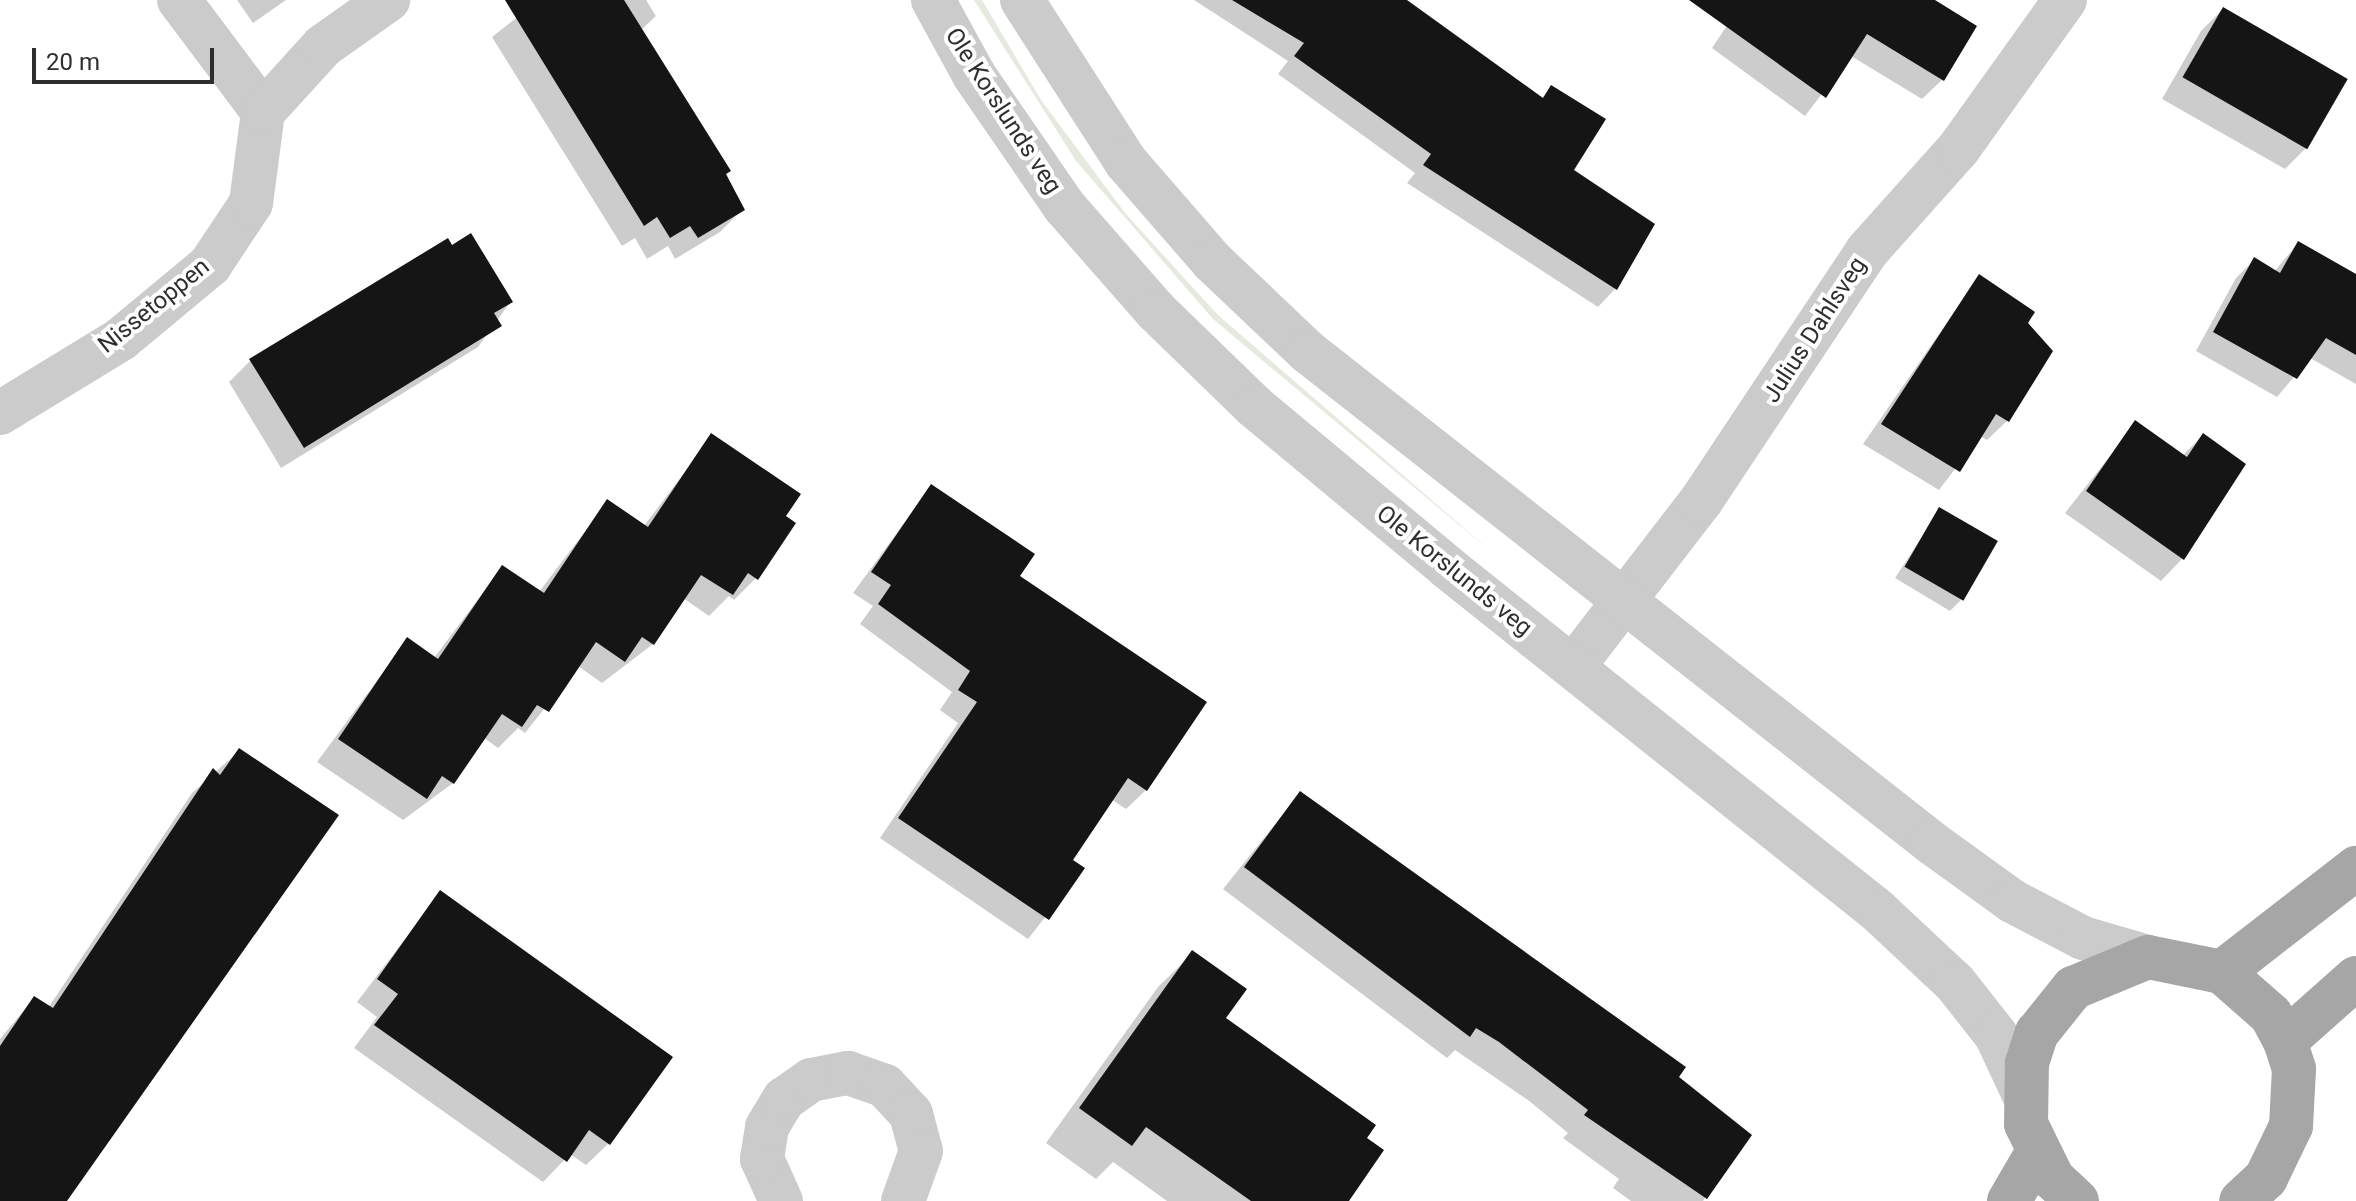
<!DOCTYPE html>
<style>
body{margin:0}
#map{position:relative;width:2356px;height:1201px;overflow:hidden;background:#fff;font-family:Roboto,sans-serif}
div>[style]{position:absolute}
.green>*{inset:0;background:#e5eade}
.shadow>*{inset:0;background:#0003}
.building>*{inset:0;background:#151515;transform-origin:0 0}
.minor>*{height:44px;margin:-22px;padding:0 22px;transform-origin:22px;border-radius:22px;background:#cbcbcb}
.tertiary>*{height:44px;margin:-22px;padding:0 22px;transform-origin:22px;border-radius:22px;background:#cbcbcb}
.primary>*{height:44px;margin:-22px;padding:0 22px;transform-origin:22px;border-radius:22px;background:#a6a6a6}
span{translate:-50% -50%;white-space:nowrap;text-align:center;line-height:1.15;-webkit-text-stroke:8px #fff;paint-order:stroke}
.street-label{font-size:24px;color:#2e2e2e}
.scale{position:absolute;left:32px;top:48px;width:182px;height:36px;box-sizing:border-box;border:4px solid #2e2e2e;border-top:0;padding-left:10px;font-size:24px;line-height:28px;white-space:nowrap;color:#2e2e2e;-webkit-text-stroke:6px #fff;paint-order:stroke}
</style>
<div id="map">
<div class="green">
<i style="clip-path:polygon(974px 0,982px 0,1041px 100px,1125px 213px,1217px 314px,1495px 555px,1213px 319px,1076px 161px)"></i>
</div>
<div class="shadow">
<i style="clip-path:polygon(237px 0,286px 0,253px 23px)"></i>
<i style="clip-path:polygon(539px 0,646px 0,656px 16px,641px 30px,742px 210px,720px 232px,675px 259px,668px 246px,647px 259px,635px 238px,622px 246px,492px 37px)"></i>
<i style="clip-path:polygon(1194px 0,1404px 0,1541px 99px,1552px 88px,1571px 171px,1653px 225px,1615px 289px,1598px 307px,1407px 183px,1415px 173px,1278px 74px,1288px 61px)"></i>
<i style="clip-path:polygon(1744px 0,1931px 0,1942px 80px,1922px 99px,1851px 56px,1805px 116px,1712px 48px)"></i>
<i style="clip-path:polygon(2223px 9px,2307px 147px,2285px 169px,2162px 99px,2201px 31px)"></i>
<i style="clip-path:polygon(2298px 243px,2356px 276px,2356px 384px,2310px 358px,2277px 397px,2196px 351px,2236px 278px,2254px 260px,2274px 272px)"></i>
<i style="clip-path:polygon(1979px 276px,2026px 323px,2007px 421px,1987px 440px,1980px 436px,1939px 490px,1863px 444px)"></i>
<i style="clip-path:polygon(511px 301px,478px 347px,281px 468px,229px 382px,250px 361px)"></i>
<i style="clip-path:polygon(2136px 423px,2182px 456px,2203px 435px,2182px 559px,2161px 581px,2065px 513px)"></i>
<i style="clip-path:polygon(712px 436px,783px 517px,756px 578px,734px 600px,729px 596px,709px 616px,683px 598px,653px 644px,602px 683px,578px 666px,525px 733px,518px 728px,498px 748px,483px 737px,453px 783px,403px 820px,317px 762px,407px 640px,434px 658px,502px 567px,539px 592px,608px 501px,644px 526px)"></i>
<i style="clip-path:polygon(931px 486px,1017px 577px,1146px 790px,1126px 809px,1111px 799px,1070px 860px,1083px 869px,1028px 939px,880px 838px,958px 723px,940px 710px,952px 692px,860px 624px,873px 606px,853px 593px)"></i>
<i style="clip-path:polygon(1940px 509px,1961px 600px,1950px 611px,1895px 578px)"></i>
<i style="clip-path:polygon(239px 751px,336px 816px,66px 1201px,0 1201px,0 1039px,34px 998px,48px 1008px,192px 793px)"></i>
<i style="clip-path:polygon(1300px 793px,1750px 1135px,1703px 1201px,1631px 1201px,1613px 1188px,1619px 1179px,1563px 1138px,1568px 1133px,1528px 1100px,1455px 1050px,1447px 1058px,1223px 889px)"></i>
<i style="clip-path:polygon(440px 893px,608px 1144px,586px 1165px,570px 1154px,543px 1182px,354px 1048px,377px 1017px,357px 1002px)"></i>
<i style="clip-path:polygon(1193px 953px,1223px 1018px,1364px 1138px,1347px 1201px,1167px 1201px,1113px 1162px,1096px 1179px,1046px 1143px,1158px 987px)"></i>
</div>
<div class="building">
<i style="clip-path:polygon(505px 0,624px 0,731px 171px,726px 174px,745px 210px,698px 238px,690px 226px,670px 238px,657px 217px,644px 226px)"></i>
<i style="clip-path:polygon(1232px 0,1407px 0,1543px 98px,1551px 85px,1606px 119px,1574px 170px,1655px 224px,1617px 290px,1423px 165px,1431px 154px,1294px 56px,1304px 43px)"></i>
<i style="clip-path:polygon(1689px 0,1935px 0,1977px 26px,1944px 81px,1867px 34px,1826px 98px)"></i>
<i style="left:2223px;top:7px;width:144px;height:81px;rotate:30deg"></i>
<i style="clip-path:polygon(471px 233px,513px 302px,494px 313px,502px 326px,304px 448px,249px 359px,448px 238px,452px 245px)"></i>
<i style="clip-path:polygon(2298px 241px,2356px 274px,2356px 355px,2326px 338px,2297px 379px,2213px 332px,2254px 257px,2280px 273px)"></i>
<i style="clip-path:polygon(1979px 274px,2035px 312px,2028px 323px,2053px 351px,2009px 422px,1996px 414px,1960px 472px,1881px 424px)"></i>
<i style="clip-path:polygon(2135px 420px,2187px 457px,2203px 433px,2246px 464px,2184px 560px,2086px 491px)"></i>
<i style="clip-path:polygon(711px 433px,801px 494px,786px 516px,796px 523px,758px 580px,748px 573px,733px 595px,701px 575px,654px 645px,642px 637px,625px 662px,596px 642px,549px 712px,537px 705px,522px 727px,502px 714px,454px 784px,442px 776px,427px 799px,338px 739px,407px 637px,438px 659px,502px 565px,544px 593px,607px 499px,648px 527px)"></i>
<i style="clip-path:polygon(931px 484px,1035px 554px,1020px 576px,1207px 702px,1147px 791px,1128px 778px,1073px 860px,1085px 868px,1049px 920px,898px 818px,977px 702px,958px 690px,970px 671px,878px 604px,891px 585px,871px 572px)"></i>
<i style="left:1939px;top:507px;width:68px;height:69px;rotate:30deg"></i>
<i style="clip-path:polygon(239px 748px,339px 815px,67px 1201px,0 1201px,0 1046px,34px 996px,53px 1008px,213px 768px,220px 775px)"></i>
<i style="clip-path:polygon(1300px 791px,1686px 1067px,1679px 1077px,1752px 1135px,1707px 1199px,1584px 1115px,1588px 1110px,1499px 1042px,1476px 1028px,1470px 1037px,1244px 867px)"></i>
<i style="clip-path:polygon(440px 890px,673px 1057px,610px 1145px,589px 1130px,567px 1162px,374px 1025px,398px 994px,377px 979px)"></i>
<i style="clip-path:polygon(1192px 950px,1247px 989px,1226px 1018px,1376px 1125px,1367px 1138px,1384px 1150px,1349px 1201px,1251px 1201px,1146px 1127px,1132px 1146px,1079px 1108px)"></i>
</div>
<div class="minor">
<i style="left:179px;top:0;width:140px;rotate:53.1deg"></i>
<i style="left:0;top:413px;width:142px;rotate:-31.4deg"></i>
<i style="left:121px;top:339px;width:116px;rotate:-39.7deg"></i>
<i style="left:210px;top:265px;width:74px;rotate:-56.5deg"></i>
<i style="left:251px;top:203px;width:92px;rotate:-82.5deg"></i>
<i style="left:263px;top:112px;width:89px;rotate:-47.7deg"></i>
<i style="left:323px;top:46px;width:80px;rotate:-35.3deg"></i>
<i style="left:1573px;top:667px;width:210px;rotate:-52.4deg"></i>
<i style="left:1701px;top:501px;width:300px;rotate:-56.4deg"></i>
<i style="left:1867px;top:251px;width:138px;rotate:-48.2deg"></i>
<i style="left:1959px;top:148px;width:182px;rotate:-54.4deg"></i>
<i style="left:781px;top:1201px;width:46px;rotate:-114.3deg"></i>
<i style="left:762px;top:1159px;width:32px;rotate:-81deg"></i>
<i style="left:767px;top:1127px;width:33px;rotate:-59deg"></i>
<i style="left:784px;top:1099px;width:33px;rotate:-35deg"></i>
<i style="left:811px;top:1080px;width:38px;rotate:-11deg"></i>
<i style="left:848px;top:1073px;width:39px;rotate:19deg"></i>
<i style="left:885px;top:1086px;width:38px;rotate:47deg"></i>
<i style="left:911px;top:1114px;width:38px;rotate:75deg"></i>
<i style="left:921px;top:1151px;width:53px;rotate:109.8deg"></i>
</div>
<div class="tertiary">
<i style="left:933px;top:0;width:85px;rotate:61.3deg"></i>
<i style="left:974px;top:75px;width:159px;rotate:55.5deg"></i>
<i style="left:1064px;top:206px;width:140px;rotate:48.8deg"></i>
<i style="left:1156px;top:311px;width:136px;rotate:44.1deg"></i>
<i style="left:1254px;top:406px;width:251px;rotate:39.8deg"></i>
<i style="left:1447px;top:567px;width:550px;rotate:38.58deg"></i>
<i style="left:1877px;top:910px;width:107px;rotate:43.1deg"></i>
<i style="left:1955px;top:983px;width:66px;rotate:51.7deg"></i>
<i style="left:1996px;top:1035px;width:64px;rotate:65deg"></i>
<i style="left:1022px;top:0;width:193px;rotate:57.3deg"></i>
<i style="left:1126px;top:162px;width:131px;rotate:49deg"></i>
<i style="left:1212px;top:261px;width:132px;rotate:43.5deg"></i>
<i style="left:1308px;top:352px;width:794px;rotate:38.2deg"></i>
<i style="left:1932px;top:843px;width:99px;rotate:35.9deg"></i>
<i style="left:2012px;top:901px;width:80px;rotate:27.5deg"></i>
<i style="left:2083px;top:938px;width:68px;rotate:16.3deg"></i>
</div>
<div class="primary">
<i style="left:2222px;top:972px;width:170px;rotate:-37.8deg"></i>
<i style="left:2285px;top:1041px;width:95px;rotate:-41.6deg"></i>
<i style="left:2009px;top:1201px;width:56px;rotate:-59.7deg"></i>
<i style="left:2077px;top:1201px;width:33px;rotate:-137deg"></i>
<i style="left:2053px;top:1179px;width:61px;rotate:-116.1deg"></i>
<i style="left:2026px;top:1124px;width:61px;rotate:-89.1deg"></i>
<i style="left:2027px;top:1063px;width:32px;rotate:-72deg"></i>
<i style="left:2037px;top:1033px;width:58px;rotate:-51.3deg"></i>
<i style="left:2073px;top:988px;width:81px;rotate:-22.5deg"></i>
<i style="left:2148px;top:957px;width:76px;rotate:11.5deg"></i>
<i style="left:2222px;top:972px;width:65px;rotate:41.3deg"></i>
<i style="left:2271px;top:1015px;width:30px;rotate:62deg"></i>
<i style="left:2285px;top:1041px;width:29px;rotate:72deg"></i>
<i style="left:2294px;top:1069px;width:57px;rotate:93deg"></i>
<i style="left:2291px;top:1126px;width:58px;rotate:115.7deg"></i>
<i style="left:2266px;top:1178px;width:34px;rotate:137deg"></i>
</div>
<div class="street-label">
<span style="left:1003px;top:111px;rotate:57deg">Ole Korslunds veg</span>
<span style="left:154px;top:306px;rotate:-39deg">Nissetoppen</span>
<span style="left:1815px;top:330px;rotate:-57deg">Julius Dahlsveg</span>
<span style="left:1454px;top:571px;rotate:39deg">Ole Korslunds veg</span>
</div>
<div class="scale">20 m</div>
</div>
